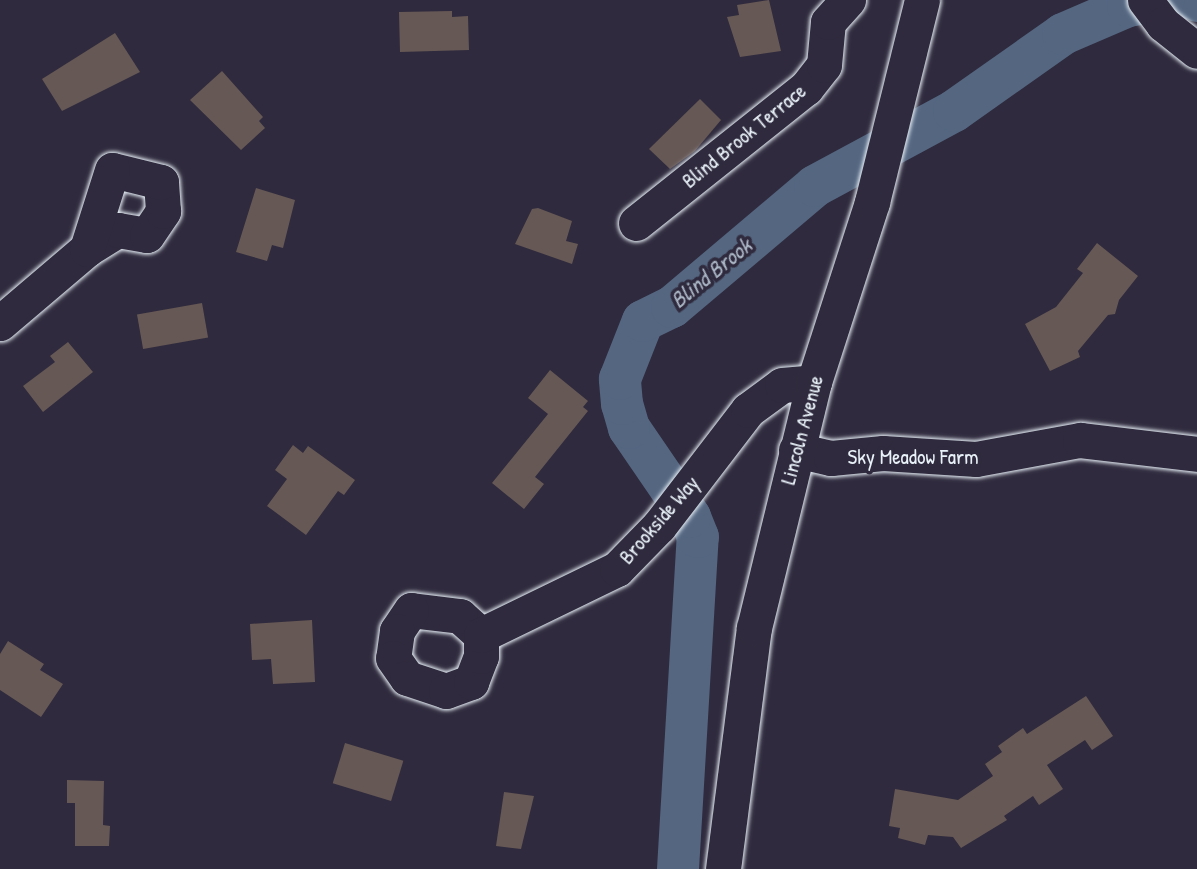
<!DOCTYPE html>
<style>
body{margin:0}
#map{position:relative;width:1197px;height:869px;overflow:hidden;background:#2f2a3d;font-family:"Patrick Hand",sans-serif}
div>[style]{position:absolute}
.river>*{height:42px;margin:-21px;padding:0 21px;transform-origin:21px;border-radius:21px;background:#546680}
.building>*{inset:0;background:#665855;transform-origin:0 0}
.roads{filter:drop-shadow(0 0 2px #e8f1f8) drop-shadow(0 0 2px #e8f1f8)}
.minor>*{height:35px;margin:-17.5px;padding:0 17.5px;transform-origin:17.5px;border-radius:17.5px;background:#2f2a3d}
span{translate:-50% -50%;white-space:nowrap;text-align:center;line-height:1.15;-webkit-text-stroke:7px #2f2a3d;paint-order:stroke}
.street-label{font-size:21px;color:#e8f1f8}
.water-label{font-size:23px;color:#adb9c8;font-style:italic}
</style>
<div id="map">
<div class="river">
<i style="left:1195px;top:0;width:2px;rotate:27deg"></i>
<i style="left:678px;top:869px;width:333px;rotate:-86.6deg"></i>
<i style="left:698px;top:537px;width:22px;rotate:-112deg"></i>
<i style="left:690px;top:517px;width:108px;rotate:-124.4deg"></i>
<i style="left:629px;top:428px;width:25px;rotate:-106deg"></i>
<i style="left:622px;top:404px;width:25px;rotate:-95deg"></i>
<i style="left:620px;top:379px;width:62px;rotate:-68.4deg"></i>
<i style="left:643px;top:321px;width:32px;rotate:-26deg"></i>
<i style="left:672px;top:307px;width:187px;rotate:-40.2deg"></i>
<i style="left:815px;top:186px;width:158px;rotate:-28.3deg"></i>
<i style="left:954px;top:111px;width:133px;rotate:-35.2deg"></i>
<i style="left:1063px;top:34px;width:71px;rotate:-23.3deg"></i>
<i style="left:1128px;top:6px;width:36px;rotate:-10deg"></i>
</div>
<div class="building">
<i style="clip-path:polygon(769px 0,781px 51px,740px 57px,727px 17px,739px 15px,737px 5px)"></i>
<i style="clip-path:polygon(452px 11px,452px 17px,468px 16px,469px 50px,400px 52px,399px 12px)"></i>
<i style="clip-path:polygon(115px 33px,140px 72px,62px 111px,42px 79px)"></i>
<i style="clip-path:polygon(222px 71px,263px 117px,259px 121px,265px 128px,241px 150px,190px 100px)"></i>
<i style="clip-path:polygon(700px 99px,721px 120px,695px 151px,670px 169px,649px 149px)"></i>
<i style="clip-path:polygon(256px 188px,295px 200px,283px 248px,272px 245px,267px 261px,236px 252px)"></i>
<i style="clip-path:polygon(538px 208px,572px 221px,566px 241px,578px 244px,572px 264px,515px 244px,532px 209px)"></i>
<i style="clip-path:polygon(1097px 243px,1138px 276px,1119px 300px,1115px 314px,1108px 315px,1078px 351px,1080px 357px,1050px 371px,1025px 324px,1056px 307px,1083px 273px,1077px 269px)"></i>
<i style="left:202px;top:303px;width:35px;height:66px;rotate:80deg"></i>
<i style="clip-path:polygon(68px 342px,93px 372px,43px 412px,23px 386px,55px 362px,50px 356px)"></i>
<i style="clip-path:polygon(550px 370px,588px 401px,583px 407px,588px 411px,535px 477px,544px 484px,524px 509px,492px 483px,548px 414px,528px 398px)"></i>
<i style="clip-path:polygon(293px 445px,303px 453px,308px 446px,355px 480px,344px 495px,338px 491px,306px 535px,267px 506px,287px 479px,275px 470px)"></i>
<i style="clip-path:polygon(312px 620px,315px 682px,273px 684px,271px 659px,252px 660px,250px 624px)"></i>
<i style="clip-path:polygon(8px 641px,44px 664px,40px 670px,63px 684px,41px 717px,0 690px,0 654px)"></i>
<i style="clip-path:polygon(1086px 696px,1113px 736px,1092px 750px,1085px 740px,1047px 765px,1063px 789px,1039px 805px,1033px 796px,1004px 816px,1007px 820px,961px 848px,953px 837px,928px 835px,925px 845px,898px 838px,900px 828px,889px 826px,895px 789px,958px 800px,993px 776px,985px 764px,1002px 752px,998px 746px,1023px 728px,1027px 734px)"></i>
<i style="left:345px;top:743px;width:61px;height:42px;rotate:17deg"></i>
<i style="clip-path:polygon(67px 780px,104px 781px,103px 825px,110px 826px,109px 846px,75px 846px,75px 803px,67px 803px)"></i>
<i style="clip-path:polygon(504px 792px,534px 796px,521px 849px,496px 846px)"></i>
</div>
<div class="roads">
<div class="minor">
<i style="left:1145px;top:0;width:30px;rotate:53deg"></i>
<i style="left:1163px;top:24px;width:43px;rotate:38.5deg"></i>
<i style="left:636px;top:223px;width:217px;rotate:-38.5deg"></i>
<i style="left:806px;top:88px;width:29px;rotate:-52deg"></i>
<i style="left:824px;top:65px;width:43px;rotate:-84.7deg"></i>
<i style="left:828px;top:22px;width:30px;rotate:-48deg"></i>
<i style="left:0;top:323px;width:114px;rotate:-40.4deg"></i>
<i style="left:87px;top:249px;width:36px;rotate:-32deg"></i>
<i style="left:118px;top:230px;width:29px;rotate:10deg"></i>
<i style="left:147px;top:235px;width:29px;rotate:-56deg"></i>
<i style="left:163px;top:211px;width:29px;rotate:-94deg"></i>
<i style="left:161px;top:182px;width:50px;rotate:-166.2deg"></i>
<i style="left:112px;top:170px;width:83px;rotate:107.6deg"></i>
<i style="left:796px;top:450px;width:36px;rotate:13deg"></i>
<i style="left:831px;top:458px;width:52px;rotate:-5.5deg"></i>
<i style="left:883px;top:453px;width:93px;rotate:3.7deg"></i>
<i style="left:976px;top:459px;width:106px;rotate:-10.4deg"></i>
<i style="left:1080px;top:440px;width:118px;rotate:6.8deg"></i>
<i style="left:481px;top:635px;width:28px;rotate:-138deg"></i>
<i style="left:460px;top:616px;width:49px;rotate:-173deg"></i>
<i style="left:411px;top:610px;width:25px;rotate:124deg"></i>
<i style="left:397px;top:631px;width:27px;rotate:98deg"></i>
<i style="left:393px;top:658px;width:24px;rotate:55deg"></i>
<i style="left:407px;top:678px;width:41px;rotate:18.4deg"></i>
<i style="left:446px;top:691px;width:27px;rotate:-20deg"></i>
<i style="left:471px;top:682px;width:28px;rotate:-69deg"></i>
<i style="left:481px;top:656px;width:21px;rotate:-90deg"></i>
<i style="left:481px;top:635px;width:151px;rotate:-25.9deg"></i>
<i style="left:617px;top:569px;width:60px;rotate:-45.7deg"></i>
<i style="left:659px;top:526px;width:146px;rotate:-52.5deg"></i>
<i style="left:748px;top:410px;width:42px;rotate:-36.3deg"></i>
<i style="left:782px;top:385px;width:32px;rotate:-5deg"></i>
<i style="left:723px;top:869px;width:243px;rotate:-82.7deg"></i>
<i style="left:754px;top:628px;width:253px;rotate:-76.3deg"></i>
<i style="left:814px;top:382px;width:189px;rotate:-72.1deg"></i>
<i style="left:872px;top:202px;width:208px;rotate:-76.1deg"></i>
</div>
</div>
<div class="street-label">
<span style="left:744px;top:136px;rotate:-39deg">Blind Brook Terrace</span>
<span style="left:802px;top:430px;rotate:-75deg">Lincoln Avenue</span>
<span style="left:913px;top:457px">Sky Meadow Farm</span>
<span style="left:659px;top:520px;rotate:-49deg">Brookside Way</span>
</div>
<div class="water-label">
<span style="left:711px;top:273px;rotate:-39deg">Blind Brook</span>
</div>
</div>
